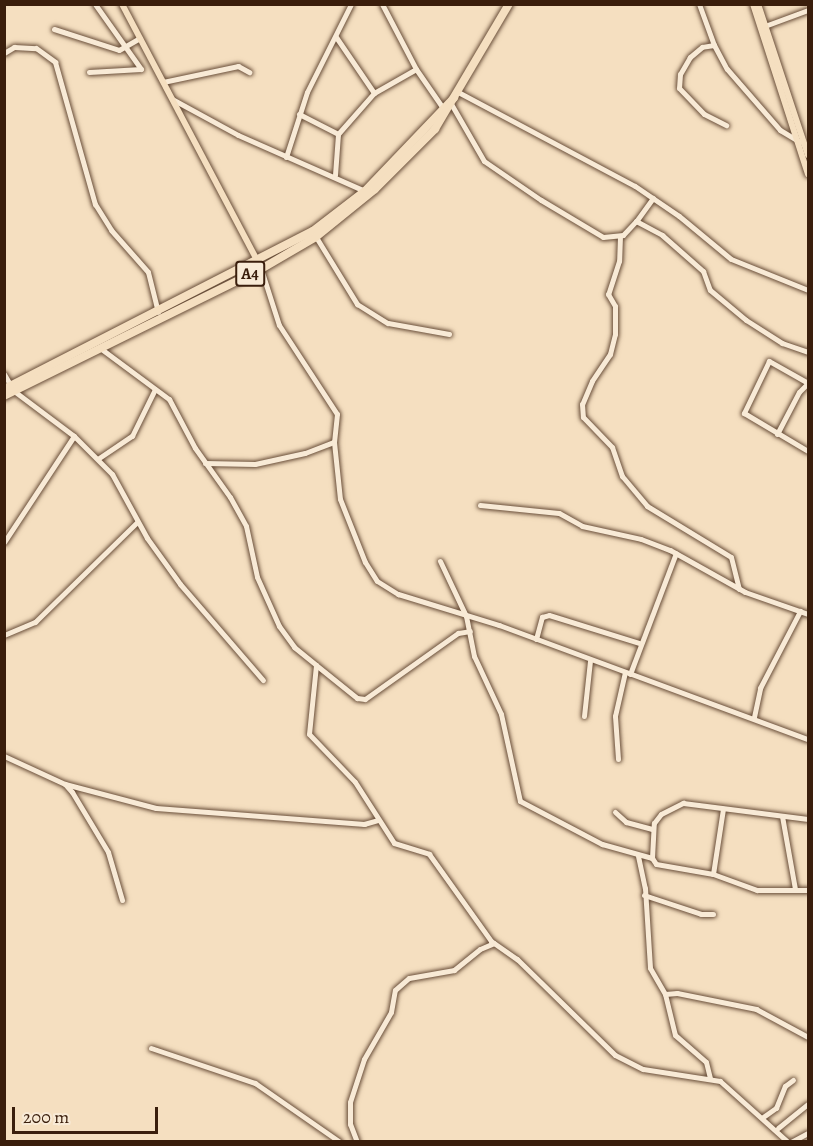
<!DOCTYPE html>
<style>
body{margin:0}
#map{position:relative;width:813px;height:1146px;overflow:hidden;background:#f5dfc0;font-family:Alegreya,serif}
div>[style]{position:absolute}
.roads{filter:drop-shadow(0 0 2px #694e39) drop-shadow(0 0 2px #694e39)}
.minor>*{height:5px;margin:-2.5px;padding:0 2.5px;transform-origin:2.5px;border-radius:2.5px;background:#f8ead6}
.major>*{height:6px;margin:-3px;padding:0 3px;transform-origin:3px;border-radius:3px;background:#f5dfc0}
.highway>*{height:8px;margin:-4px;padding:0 4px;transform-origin:4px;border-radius:4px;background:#f5dfc0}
span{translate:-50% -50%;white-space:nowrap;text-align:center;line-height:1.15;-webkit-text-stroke:6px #f8ead6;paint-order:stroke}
.shield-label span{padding:2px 4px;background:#f8ead6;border:2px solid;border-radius:4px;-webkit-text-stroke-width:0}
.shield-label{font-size:16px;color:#3a1e0c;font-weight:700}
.frame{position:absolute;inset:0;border:6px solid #3a1e0c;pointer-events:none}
.scale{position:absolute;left:12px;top:1107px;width:146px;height:27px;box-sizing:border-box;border:3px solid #3a1e0c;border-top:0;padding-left:8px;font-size:18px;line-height:21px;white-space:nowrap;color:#3a1e0c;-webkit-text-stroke:4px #f8ead6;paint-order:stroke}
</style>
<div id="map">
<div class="roads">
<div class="minor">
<i style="left:382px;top:4px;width:73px;rotate:62.4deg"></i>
<i style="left:699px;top:4px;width:44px;rotate:69.9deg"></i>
<i style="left:714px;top:45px;width:27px;rotate:62deg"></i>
<i style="left:727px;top:69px;width:81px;rotate:49deg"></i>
<i style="left:780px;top:130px;width:23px;rotate:31deg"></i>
<i style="left:762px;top:27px;width:49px;rotate:-20.3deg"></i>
<i style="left:54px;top:29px;width:68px;rotate:17.9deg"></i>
<i style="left:119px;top:50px;width:24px;rotate:-30deg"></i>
<i style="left:336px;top:37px;width:68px;rotate:55.8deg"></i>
<i style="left:714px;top:45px;width:12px;rotate:171deg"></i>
<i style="left:702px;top:47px;width:16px;rotate:140deg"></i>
<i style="left:690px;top:57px;width:20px;rotate:120deg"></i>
<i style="left:680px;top:74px;width:14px;rotate:94deg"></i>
<i style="left:679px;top:88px;width:36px;rotate:46deg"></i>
<i style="left:704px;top:114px;width:25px;rotate:27deg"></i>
<i style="left:4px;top:53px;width:12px;rotate:-31deg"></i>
<i style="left:14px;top:47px;width:22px;rotate:3deg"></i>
<i style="left:36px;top:48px;width:24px;rotate:36deg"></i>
<i style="left:55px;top:62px;width:148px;rotate:74.3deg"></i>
<i style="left:95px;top:204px;width:31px;rotate:58deg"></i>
<i style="left:111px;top:230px;width:56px;rotate:48.6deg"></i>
<i style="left:148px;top:272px;width:41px;rotate:76deg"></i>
<i style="left:89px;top:72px;width:52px;rotate:-3.3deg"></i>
<i style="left:141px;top:69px;width:80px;rotate:-125.3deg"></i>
<i style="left:163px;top:82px;width:77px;rotate:-12deg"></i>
<i style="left:238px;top:66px;width:13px;rotate:29deg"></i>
<i style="left:458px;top:92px;width:200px;rotate:28deg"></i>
<i style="left:635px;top:186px;width:53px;rotate:34.3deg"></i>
<i style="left:679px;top:216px;width:67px;rotate:39.6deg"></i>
<i style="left:731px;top:259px;width:83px;rotate:21.9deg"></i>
<i style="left:172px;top:99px;width:75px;rotate:28.6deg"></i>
<i style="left:238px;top:135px;width:139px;rotate:23.8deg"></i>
<i style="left:450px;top:102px;width:68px;rotate:60deg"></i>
<i style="left:484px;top:161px;width:69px;rotate:34.4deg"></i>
<i style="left:541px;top:200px;width:72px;rotate:30.8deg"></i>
<i style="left:603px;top:237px;width:20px;rotate:-6deg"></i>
<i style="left:623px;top:235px;width:19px;rotate:-47deg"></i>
<i style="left:299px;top:114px;width:44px;rotate:27.1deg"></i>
<i style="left:286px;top:157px;width:68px;rotate:-72.1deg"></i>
<i style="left:307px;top:92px;width:98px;rotate:-63.4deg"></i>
<i style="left:335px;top:175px;width:41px;rotate:-85.8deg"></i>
<i style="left:338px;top:134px;width:55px;rotate:-48.7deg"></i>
<i style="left:374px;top:93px;width:48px;rotate:-29.7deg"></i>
<i style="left:416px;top:69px;width:51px;rotate:55.4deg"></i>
<i style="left:653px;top:198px;width:29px;rotate:126deg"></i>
<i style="left:636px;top:221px;width:30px;rotate:28deg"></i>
<i style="left:662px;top:235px;width:55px;rotate:41.3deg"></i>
<i style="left:703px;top:271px;width:20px;rotate:70deg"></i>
<i style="left:710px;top:290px;width:47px;rotate:39.8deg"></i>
<i style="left:746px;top:320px;width:43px;rotate:32.6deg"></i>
<i style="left:782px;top:343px;width:28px;rotate:19deg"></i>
<i style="left:620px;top:236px;width:25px;rotate:92deg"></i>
<i style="left:619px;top:261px;width:35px;rotate:108deg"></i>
<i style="left:608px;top:294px;width:14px;rotate:60deg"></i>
<i style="left:615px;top:306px;width:28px;rotate:90deg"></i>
<i style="left:615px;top:334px;width:21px;rotate:104deg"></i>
<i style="left:610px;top:354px;width:32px;rotate:124deg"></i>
<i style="left:592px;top:381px;width:25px;rotate:113deg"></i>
<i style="left:582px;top:404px;width:13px;rotate:86deg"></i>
<i style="left:583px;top:417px;width:42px;rotate:46deg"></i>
<i style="left:612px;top:447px;width:31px;rotate:71deg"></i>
<i style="left:622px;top:476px;width:39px;rotate:50deg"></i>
<i style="left:647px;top:506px;width:98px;rotate:31.3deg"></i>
<i style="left:731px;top:557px;width:33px;rotate:76deg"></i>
<i style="left:316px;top:237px;width:79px;rotate:58.5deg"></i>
<i style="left:357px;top:304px;width:36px;rotate:32deg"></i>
<i style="left:388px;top:323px;width:62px;rotate:10.2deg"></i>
<i style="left:261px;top:269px;width:59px;rotate:72.2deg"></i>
<i style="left:279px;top:325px;width:106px;rotate:56.9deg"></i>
<i style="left:337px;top:414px;width:28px;rotate:96deg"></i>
<i style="left:334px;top:442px;width:57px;rotate:84deg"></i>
<i style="left:340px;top:499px;width:68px;rotate:68.4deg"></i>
<i style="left:365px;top:562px;width:22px;rotate:58deg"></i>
<i style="left:377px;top:581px;width:25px;rotate:32deg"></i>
<i style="left:398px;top:594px;width:106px;rotate:17.1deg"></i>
<i style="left:499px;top:625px;width:329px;rotate:20.3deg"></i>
<i style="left:100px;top:348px;width:86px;rotate:36.5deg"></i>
<i style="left:169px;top:399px;width:55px;rotate:62deg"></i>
<i style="left:195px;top:448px;width:60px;rotate:54.5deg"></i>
<i style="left:230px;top:497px;width:33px;rotate:61deg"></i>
<i style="left:246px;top:526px;width:52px;rotate:77.8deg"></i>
<i style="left:257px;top:577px;width:54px;rotate:65.8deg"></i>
<i style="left:279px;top:626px;width:26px;rotate:54deg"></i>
<i style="left:294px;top:647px;width:28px;rotate:39deg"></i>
<i style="left:316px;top:665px;width:69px;rotate:95.8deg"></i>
<i style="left:309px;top:734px;width:66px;rotate:46.2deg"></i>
<i style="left:355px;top:782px;width:72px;rotate:57.4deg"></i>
<i style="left:394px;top:843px;width:37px;rotate:17deg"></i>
<i style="left:429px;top:854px;width:107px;rotate:54.5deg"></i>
<i style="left:491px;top:941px;width:32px;rotate:35deg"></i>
<i style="left:517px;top:959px;width:137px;rotate:44.4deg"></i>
<i style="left:615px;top:1055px;width:31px;rotate:27deg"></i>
<i style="left:643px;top:1069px;width:78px;rotate:8.9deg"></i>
<i style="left:720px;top:1081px;width:91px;rotate:41.9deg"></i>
<i style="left:4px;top:374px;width:20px;rotate:60deg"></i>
<i style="left:14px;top:391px;width:75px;rotate:36.9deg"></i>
<i style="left:74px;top:436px;width:127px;rotate:123.4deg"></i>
<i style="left:808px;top:383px;width:45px;rotate:-150.6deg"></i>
<i style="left:769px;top:361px;width:58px;rotate:115.7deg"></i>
<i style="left:744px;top:413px;width:74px;rotate:30.7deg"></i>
<i style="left:777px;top:434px;width:47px;rotate:-62.4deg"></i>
<i style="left:799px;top:392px;width:13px;rotate:-45deg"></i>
<i style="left:74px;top:436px;width:54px;rotate:45deg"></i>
<i style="left:112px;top:474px;width:73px;rotate:61.3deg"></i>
<i style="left:147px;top:538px;width:57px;rotate:54.3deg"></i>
<i style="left:180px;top:584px;width:127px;rotate:49.2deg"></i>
<i style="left:99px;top:458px;width:40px;rotate:-34deg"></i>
<i style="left:132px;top:436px;width:52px;rotate:-63.9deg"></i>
<i style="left:205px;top:463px;width:50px;rotate:1.1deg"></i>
<i style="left:255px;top:464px;width:51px;rotate:-12.4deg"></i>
<i style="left:305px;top:453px;width:31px;rotate:-21deg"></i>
<i style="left:480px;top:505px;width:79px;rotate:5.8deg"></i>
<i style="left:559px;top:513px;width:26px;rotate:29deg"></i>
<i style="left:582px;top:526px;width:60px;rotate:12.4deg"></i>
<i style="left:641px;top:539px;width:31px;rotate:21deg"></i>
<i style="left:670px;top:550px;width:86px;rotate:29.2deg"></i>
<i style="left:745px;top:592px;width:67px;rotate:19.2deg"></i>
<i style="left:440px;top:561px;width:61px;rotate:64.7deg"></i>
<i style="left:466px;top:616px;width:41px;rotate:78.7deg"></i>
<i style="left:474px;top:656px;width:64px;rotate:65deg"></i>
<i style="left:501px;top:714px;width:89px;rotate:77.7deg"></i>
<i style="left:520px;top:801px;width:93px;rotate:27.7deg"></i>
<i style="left:602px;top:844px;width:52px;rotate:15.6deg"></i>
<i style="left:652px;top:858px;width:7px;rotate:56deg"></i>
<i style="left:656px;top:864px;width:58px;rotate:10deg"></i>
<i style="left:713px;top:874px;width:47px;rotate:20deg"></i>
<i style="left:757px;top:890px;width:51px"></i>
<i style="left:4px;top:635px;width:34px;rotate:-23deg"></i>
<i style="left:35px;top:622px;width:143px;rotate:-44.4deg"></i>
<i style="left:536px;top:639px;width:23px;rotate:-75deg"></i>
<i style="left:542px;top:617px;width:7px;rotate:-16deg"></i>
<i style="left:549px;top:615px;width:94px;rotate:17.3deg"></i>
<i style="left:316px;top:665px;width:53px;rotate:38.8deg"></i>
<i style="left:357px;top:698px;width:8px;rotate:7deg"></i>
<i style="left:365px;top:699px;width:114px;rotate:-35.4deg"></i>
<i style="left:458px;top:633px;width:12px;rotate:-9deg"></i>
<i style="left:630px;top:674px;width:129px;rotate:-69.2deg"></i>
<i style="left:584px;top:716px;width:55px;rotate:-83.8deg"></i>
<i style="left:754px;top:717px;width:30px;rotate:-78deg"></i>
<i style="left:760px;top:688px;width:87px;rotate:-62.5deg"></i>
<i style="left:4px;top:756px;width:67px;rotate:24.7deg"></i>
<i style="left:65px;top:784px;width:11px;rotate:49deg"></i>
<i style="left:72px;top:792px;width:70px;rotate:59deg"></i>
<i style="left:108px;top:852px;width:50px;rotate:73.7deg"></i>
<i style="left:618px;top:759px;width:43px;rotate:-94deg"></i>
<i style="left:615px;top:716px;width:45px;rotate:-77.2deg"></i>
<i style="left:65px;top:784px;width:94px;rotate:14.8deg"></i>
<i style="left:156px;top:808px;width:209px;rotate:4.4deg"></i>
<i style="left:364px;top:824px;width:15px;rotate:-16deg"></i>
<i style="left:615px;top:812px;width:15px;rotate:42deg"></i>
<i style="left:626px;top:822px;width:27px;rotate:15deg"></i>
<i style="left:782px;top:816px;width:74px;rotate:79.9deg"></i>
<i style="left:638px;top:856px;width:33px;rotate:78deg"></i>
<i style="left:645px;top:888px;width:80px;rotate:86.4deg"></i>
<i style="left:650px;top:968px;width:30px;rotate:60deg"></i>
<i style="left:665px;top:994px;width:42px;rotate:76.3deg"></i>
<i style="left:675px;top:1035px;width:41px;rotate:41.1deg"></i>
<i style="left:706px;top:1062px;width:16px;rotate:76deg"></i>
<i style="left:652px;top:858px;width:35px;rotate:-87deg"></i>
<i style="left:654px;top:823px;width:11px;rotate:-52deg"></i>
<i style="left:661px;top:814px;width:25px;rotate:-27deg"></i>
<i style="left:683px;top:803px;width:126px;rotate:7.3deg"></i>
<i style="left:713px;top:874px;width:66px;rotate:-81.3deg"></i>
<i style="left:644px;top:895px;width:60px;rotate:18.4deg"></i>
<i style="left:701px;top:914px;width:12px"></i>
<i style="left:665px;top:994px;width:12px;rotate:-5deg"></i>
<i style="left:677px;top:993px;width:81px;rotate:11.4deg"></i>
<i style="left:756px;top:1009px;width:59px;rotate:28.3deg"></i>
<i style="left:151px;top:1048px;width:110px;rotate:18.6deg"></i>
<i style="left:255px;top:1083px;width:103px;rotate:34.8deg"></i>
<i style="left:763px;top:1117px;width:16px;rotate:-35deg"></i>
<i style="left:776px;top:1108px;width:24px;rotate:-68deg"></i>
<i style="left:785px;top:1086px;width:10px;rotate:-37deg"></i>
<i style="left:778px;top:1128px;width:38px;rotate:-39deg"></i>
<i style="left:357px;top:1142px;width:19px;rotate:-111deg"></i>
<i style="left:350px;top:1124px;width:22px;rotate:-90deg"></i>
<i style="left:350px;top:1102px;width:45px;rotate:-72deg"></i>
<i style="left:364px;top:1059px;width:54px;rotate:-60.1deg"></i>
<i style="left:391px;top:1012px;width:22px;rotate:-80deg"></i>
<i style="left:395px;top:990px;width:18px;rotate:-41deg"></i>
<i style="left:409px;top:978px;width:46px;rotate:-10.1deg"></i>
<i style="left:454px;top:970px;width:33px;rotate:-39deg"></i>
<i style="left:480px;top:949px;width:15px;rotate:-23deg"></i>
<i style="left:791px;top:1142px;width:19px;rotate:-28deg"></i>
</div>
<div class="major">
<i style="left:122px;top:4px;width:287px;rotate:62.2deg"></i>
<i style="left:753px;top:4px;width:179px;rotate:72.1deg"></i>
<i style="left:758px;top:4px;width:159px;rotate:71.7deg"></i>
</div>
<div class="highway">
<i style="left:4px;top:389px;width:347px;rotate:-27.1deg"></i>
<i style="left:313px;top:231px;width:66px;rotate:-37.6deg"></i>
<i style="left:365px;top:191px;width:129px;rotate:-46.3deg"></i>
<i style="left:4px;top:396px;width:287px;rotate:-26.3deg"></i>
<i style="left:261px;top:269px;width:64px;rotate:-30.2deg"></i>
<i style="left:316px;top:237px;width:76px;rotate:-39.1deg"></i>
<i style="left:375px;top:189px;width:85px;rotate:-45deg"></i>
<i style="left:435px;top:129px;width:145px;rotate:-59.4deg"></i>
</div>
</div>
<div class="shield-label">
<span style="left:250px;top:274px">A4</span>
</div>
<div class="frame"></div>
<div class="scale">200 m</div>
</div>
